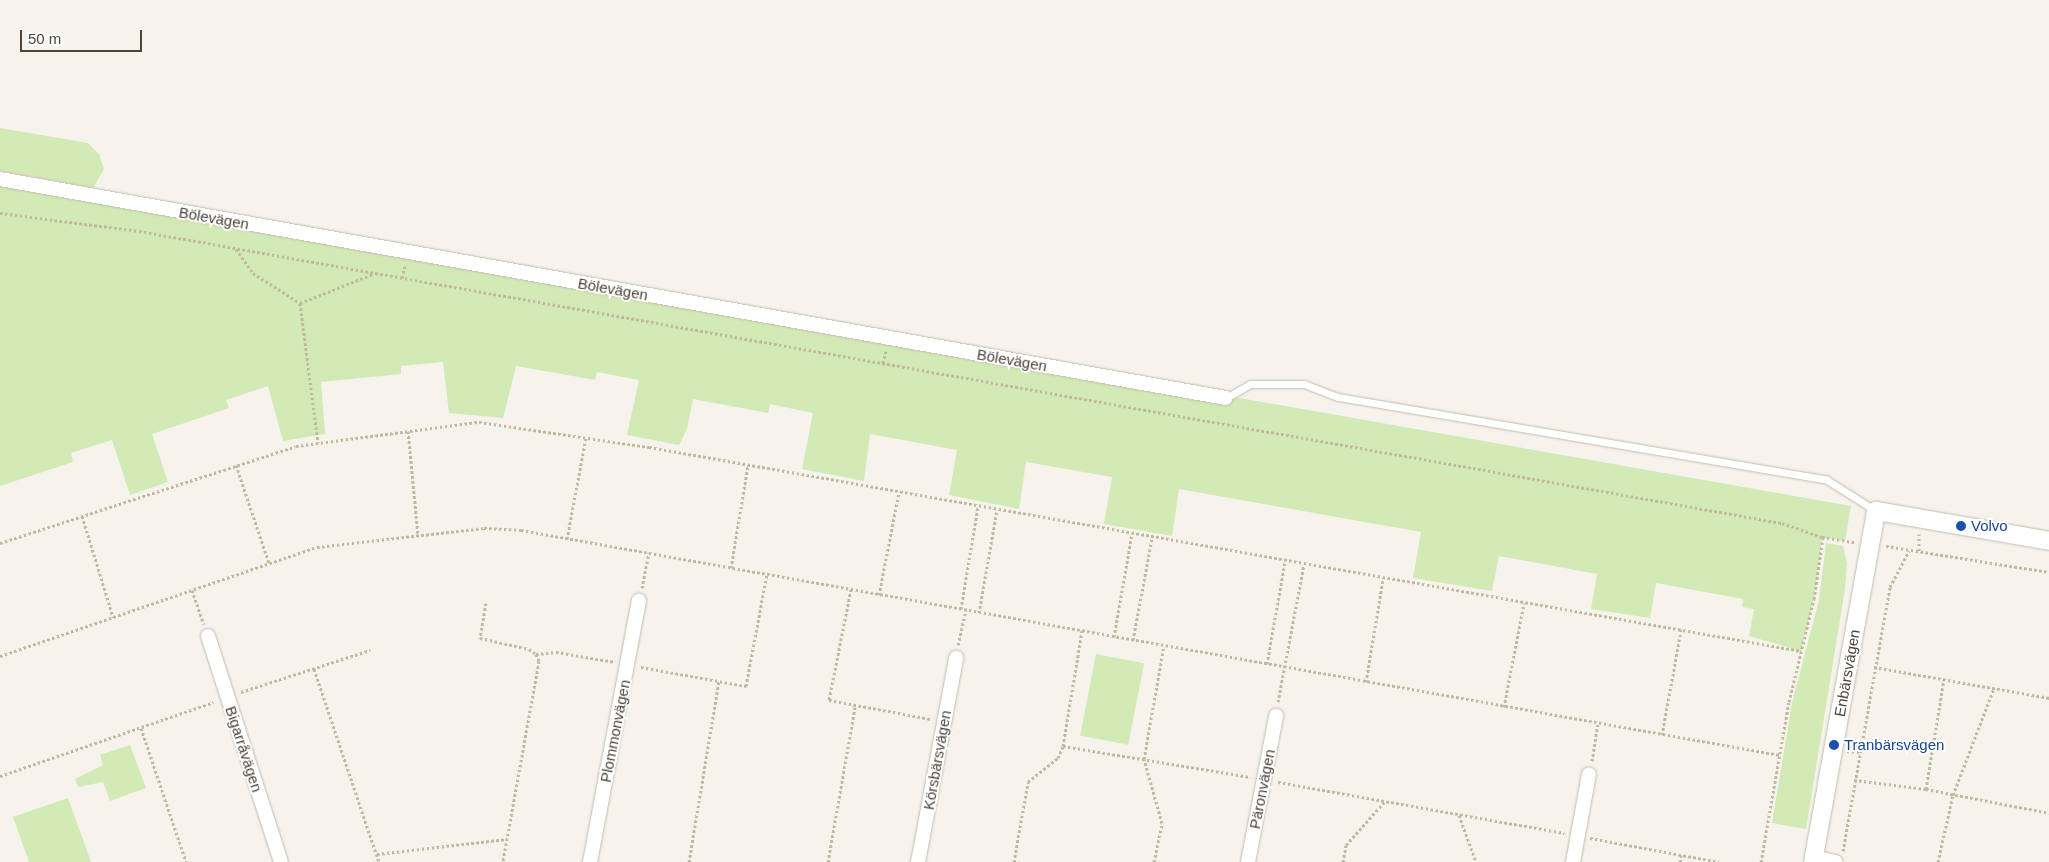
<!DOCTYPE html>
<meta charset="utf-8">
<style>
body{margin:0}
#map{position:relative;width:2049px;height:862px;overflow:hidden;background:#f6f3ec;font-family:Arial,sans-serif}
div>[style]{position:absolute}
.green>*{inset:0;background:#d2eab5;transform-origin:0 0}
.path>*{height:3px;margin-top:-1.5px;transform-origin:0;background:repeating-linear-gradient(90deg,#c4b79f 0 2.5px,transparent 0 5px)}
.roads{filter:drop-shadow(0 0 1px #c2bbae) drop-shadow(0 0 1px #c2bbae)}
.service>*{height:7px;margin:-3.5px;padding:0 3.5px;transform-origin:3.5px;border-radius:3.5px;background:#fff}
.minor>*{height:14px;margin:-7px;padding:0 7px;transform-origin:7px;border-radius:7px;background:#fff}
.tertiary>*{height:18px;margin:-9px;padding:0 9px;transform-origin:9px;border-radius:9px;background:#fff}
.dots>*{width:14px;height:14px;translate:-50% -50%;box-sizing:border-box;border:2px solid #fff;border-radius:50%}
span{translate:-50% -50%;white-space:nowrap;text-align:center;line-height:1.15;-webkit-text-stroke:4px #fff;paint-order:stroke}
.street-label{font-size:15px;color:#4b4439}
.transit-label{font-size:15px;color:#164399}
.left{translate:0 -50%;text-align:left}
.scale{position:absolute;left:20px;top:30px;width:122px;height:22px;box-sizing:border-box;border:2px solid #4b4439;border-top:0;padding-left:6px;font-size:15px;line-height:18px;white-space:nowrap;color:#4b4439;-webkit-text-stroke:4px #fff;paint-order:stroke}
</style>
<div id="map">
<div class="green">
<i style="clip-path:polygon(0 128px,88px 143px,99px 154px,104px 169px,93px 188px,0 171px)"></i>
<i style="clip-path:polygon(0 179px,1851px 506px,1845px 541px,1822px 537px,1814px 599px,1801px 651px,1749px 636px,1754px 609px,1742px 607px,1743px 599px,1656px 583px,1650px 618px,1591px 609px,1597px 574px,1499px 556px,1492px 591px,1413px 578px,1421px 532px,1179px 489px,1172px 536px,1104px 524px,1112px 477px,1026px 462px,1019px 509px,949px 495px,957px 450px,870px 434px,864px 481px,802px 469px,813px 413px,770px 404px,768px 413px,693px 399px,687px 429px,679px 445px,627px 435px,639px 380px,597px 372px,595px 380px,516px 366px,503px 418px,449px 413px,443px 362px,401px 366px,401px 374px,321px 382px,325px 434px,283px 441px,268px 386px,226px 400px,229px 408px,152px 434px,168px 482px,130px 495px,112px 440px,71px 453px,73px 462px,0 486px)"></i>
<i style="clip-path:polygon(1826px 543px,1843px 546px,1847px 563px,1845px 589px,1806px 829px,1772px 823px,1792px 703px,1819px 600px)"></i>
<i style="left:1096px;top:654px;width:49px;height:83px;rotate:11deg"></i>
<i style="clip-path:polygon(130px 745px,146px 788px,110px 801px,103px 782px,78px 787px,75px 779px,103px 765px,100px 755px)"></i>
<i style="clip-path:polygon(68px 798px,91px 862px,29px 862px,13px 817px)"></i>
</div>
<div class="path">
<i style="left:0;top:213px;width:140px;rotate:7.4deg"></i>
<i style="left:139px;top:231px;width:1669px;rotate:10.08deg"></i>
<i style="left:1782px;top:523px;width:42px;rotate:19.3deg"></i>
<i style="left:1822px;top:537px;width:33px;rotate:9deg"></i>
<i style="left:236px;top:249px;width:29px;rotate:55deg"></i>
<i style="left:253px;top:273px;width:56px;rotate:32.6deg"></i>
<i style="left:300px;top:303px;width:79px;rotate:-21.7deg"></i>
<i style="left:402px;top:278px;width:12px;rotate:-76deg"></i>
<i style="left:300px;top:303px;width:141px;rotate:82.7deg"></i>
<i style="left:883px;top:363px;width:12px;rotate:-76deg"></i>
<i style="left:408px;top:431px;width:103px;rotate:84.5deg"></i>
<i style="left:236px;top:465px;width:103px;rotate:71.4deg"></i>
<i style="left:82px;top:516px;width:106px;rotate:72.9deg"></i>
<i style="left:567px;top:539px;width:104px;rotate:-79.4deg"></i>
<i style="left:0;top:543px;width:311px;rotate:-18.1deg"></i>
<i style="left:296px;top:446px;width:185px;rotate:-7.5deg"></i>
<i style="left:479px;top:422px;width:172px;rotate:8.4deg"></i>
<i style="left:649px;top:447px;width:1170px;rotate:10.04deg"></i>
<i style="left:1886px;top:546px;width:165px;rotate:9.1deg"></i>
<i style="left:1919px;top:551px;width:17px;rotate:-90deg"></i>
<i style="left:731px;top:568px;width:104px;rotate:-80.6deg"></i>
<i style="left:642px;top:588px;width:36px;rotate:-79deg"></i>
<i style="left:851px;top:589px;width:113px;rotate:101.2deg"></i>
<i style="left:829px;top:700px;width:104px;rotate:10.6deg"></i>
<i style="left:192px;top:590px;width:36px;rotate:71deg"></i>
<i style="left:879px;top:595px;width:105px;rotate:-79deg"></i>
<i style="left:486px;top:603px;width:36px;rotate:100deg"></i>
<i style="left:480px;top:638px;width:50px;rotate:12.7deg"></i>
<i style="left:529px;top:649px;width:9px;rotate:36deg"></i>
<i style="left:536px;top:654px;width:8px;rotate:67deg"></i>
<i style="left:539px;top:661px;width:204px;rotate:100.2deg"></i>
<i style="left:961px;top:609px;width:104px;rotate:-80.6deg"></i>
<i style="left:979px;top:613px;width:105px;rotate:-80.1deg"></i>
<i style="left:1114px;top:637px;width:105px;rotate:-80.1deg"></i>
<i style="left:1133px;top:640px;width:104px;rotate:-79.4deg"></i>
<i style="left:958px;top:645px;width:36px;rotate:-77deg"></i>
<i style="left:536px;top:654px;width:20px;rotate:-6deg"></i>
<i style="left:556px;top:652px;width:60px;rotate:9.6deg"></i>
<i style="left:0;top:656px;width:335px;rotate:-19deg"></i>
<i style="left:317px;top:547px;width:168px;rotate:-6.5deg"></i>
<i style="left:484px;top:528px;width:37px;rotate:3deg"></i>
<i style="left:521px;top:530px;width:1279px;rotate:10.13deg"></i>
<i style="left:1267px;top:664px;width:104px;rotate:-80deg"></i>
<i style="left:641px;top:667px;width:107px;rotate:10.3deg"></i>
<i style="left:746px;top:686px;width:114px;rotate:-79.4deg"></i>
<i style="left:1874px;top:667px;width:178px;rotate:10deg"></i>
<i style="left:314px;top:669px;width:204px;rotate:71.4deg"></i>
<i style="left:1366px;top:682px;width:104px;rotate:-80.6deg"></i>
<i style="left:241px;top:692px;width:136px;rotate:-18deg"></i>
<i style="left:1278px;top:702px;width:139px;rotate:-79.3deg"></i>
<i style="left:1504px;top:707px;width:106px;rotate:-79.1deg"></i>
<i style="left:141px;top:728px;width:141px;rotate:71.4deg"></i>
<i style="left:1662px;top:735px;width:107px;rotate:-79.7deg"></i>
<i style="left:1063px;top:746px;width:190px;rotate:9.4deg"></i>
<i style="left:1847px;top:751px;width:12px;rotate:5deg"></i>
<i style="left:1592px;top:761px;width:37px;rotate:-81deg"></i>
<i style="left:0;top:776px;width:226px;rotate:-19.1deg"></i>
<i style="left:1854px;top:780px;width:73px;rotate:7.1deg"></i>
<i style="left:1926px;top:789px;width:125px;rotate:11deg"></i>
<i style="left:1278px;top:782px;width:291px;rotate:10.1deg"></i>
<i style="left:1926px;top:789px;width:111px;rotate:-80.7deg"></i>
<i style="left:1459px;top:815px;width:50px;rotate:70.1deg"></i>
<i style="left:1590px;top:838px;width:131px;rotate:10.5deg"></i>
<i style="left:1843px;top:851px;width:268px;rotate:-79.9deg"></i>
<i style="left:1890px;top:587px;width:41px;rotate:-62.2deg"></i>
<i style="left:377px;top:854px;width:131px;rotate:-6.6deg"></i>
<i style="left:689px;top:862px;width:183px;rotate:-80.6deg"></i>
<i style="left:828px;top:862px;width:157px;rotate:-80.1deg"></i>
<i style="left:1014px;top:862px;width:81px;rotate:-80.1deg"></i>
<i style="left:1028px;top:782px;width:38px;rotate:-39deg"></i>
<i style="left:1058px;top:758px;width:13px;rotate:-67deg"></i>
<i style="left:1063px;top:746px;width:117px;rotate:-80.6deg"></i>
<i style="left:1154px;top:862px;width:40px;rotate:-78deg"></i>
<i style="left:1162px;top:823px;width:66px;rotate:-105.7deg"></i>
<i style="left:1144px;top:759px;width:115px;rotate:-80deg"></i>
<i style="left:1343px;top:862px;width:17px;rotate:-80deg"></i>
<i style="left:1346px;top:845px;width:59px;rotate:-48.4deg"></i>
<i style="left:1680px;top:862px;width:7px;rotate:-82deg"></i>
<i style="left:1761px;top:862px;width:162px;rotate:-80.1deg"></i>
<i style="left:1789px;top:702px;width:106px;rotate:-76.4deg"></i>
<i style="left:1814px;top:599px;width:63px;rotate:-81.7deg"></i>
<i style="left:1938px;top:862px;width:69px;rotate:-77.4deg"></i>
<i style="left:1953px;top:795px;width:115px;rotate:-69deg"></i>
</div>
<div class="roads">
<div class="service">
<i style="left:1226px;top:398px;width:28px;rotate:-30deg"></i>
<i style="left:1250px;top:384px;width:54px"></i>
<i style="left:1304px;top:384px;width:36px;rotate:21deg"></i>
<i style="left:1338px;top:397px;width:496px;rotate:9.6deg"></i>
<i style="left:1827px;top:480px;width:58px;rotate:32.3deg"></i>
</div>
<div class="minor">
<i style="left:0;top:179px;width:1245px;rotate:10.13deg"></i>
<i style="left:208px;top:636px;width:237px;rotate:72.1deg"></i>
<i style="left:1814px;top:857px;width:22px;rotate:13deg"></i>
<i style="left:590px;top:862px;width:266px;rotate:-79.4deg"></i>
<i style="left:918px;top:862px;width:208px;rotate:-79.4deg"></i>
<i style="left:1248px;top:862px;width:149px;rotate:-79.1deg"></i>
<i style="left:1573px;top:862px;width:89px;rotate:-79.7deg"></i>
</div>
<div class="tertiary">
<i style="left:1813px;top:862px;width:357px;rotate:-79.8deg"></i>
<i style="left:1876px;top:511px;width:176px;rotate:9.8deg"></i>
</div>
</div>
<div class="dots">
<i style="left:1961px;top:526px;background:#1a4fb4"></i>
<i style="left:1834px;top:745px;background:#1a4fb4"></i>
</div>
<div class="street-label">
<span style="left:214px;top:218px;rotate:10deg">Bölevägen</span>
<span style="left:613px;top:289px;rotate:10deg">Bölevägen</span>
<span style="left:1012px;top:360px;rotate:10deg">Bölevägen</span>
<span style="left:1847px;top:673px;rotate:-80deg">Enbärsvägen</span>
<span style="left:615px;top:731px;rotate:-79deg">Plommonvägen</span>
<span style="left:244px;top:749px;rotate:72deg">Bigarråvägen</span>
<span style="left:937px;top:760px;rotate:-80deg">Körsbärsvägen</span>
<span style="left:1262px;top:789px;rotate:-79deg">Päronvägen</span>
</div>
<div class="transit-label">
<span class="left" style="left:1971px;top:526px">Volvo</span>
<span class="left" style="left:1844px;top:745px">Tranbärsvägen</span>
</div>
<div class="scale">50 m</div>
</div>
